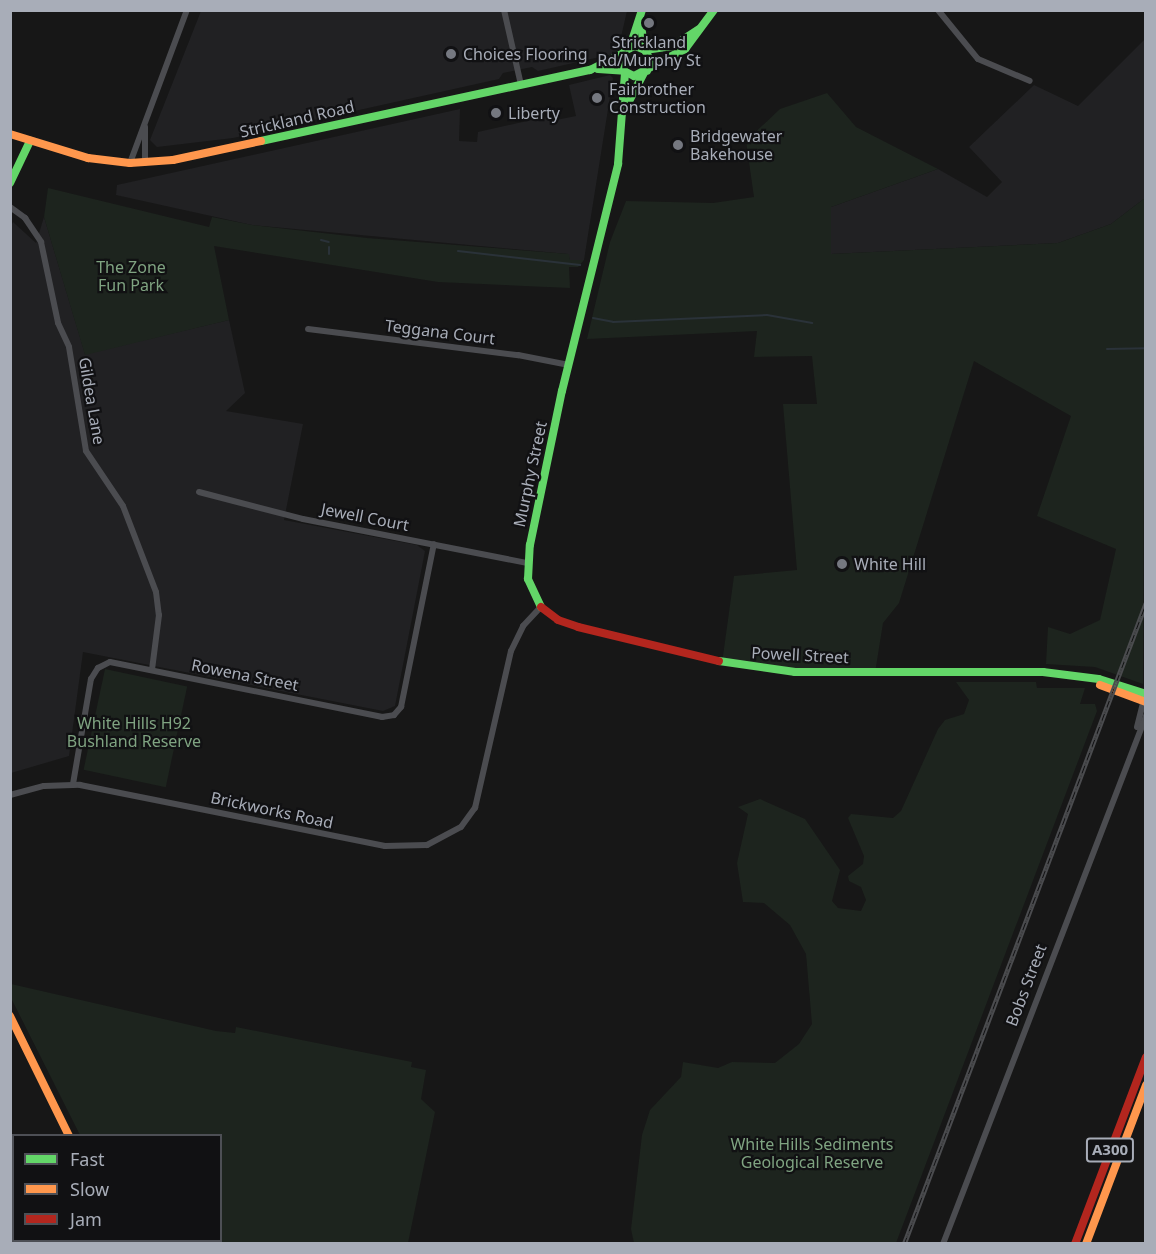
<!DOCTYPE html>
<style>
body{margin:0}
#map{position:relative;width:1156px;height:1254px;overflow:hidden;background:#171717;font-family:"Noto Sans",sans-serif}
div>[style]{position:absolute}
.built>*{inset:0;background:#212123}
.green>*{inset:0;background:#1d241e;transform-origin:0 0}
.stream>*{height:2px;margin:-1px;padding:0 1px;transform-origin:1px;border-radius:1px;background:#2a3239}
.street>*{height:6px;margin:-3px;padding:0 3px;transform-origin:3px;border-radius:3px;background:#4b4c50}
.fast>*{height:8px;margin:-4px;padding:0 4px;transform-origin:4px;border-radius:4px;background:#63d668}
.slow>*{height:8px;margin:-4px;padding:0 4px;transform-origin:4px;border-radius:4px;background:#ff974d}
.jam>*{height:8px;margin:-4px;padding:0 4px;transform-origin:4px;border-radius:4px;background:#b3261e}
.rail>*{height:4.5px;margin-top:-2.25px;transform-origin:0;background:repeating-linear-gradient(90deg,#111113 0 7px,#4b4c4f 0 14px);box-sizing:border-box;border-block:2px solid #4b4c4f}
.dots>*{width:16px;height:16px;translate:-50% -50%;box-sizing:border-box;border:3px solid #111113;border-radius:50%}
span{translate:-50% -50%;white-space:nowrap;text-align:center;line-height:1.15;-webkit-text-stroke:4.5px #111113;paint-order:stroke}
.shield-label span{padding:2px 4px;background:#111113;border:2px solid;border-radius:4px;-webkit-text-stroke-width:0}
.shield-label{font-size:15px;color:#a8adb8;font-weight:700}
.poi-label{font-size:16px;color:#a8adb8}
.left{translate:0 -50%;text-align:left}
.street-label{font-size:16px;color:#a8adb8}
.park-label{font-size:16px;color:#7fa381}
.frame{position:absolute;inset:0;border:12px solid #a8adb8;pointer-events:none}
.legend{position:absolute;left:12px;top:1134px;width:210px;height:108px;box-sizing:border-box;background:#111113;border:2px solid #4d4f55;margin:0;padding:8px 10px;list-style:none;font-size:18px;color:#a8adb8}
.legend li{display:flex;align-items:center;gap:12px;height:30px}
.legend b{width:30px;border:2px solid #4d4f55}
</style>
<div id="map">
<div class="built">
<i style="clip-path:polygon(201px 11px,627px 11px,618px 50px,613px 54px,538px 71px,532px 67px,503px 73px,499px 79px,233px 138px,157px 147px,150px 140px)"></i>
<i style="clip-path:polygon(1145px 39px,1145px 198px,1111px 224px,1058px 243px,831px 254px,831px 207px,938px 169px,987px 197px,1002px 182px,969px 147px,1034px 85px,1078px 106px)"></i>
<i style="clip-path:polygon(610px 75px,613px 78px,584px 260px,570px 260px,568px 254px,252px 225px,116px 195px,117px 185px,460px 109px,459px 141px,477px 142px,478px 132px,554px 115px,556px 120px,576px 116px,569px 85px)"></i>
<i style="clip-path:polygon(44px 217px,85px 354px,229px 320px,245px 393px,226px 411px,303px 424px,284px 520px,417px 545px,425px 551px,395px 706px,383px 711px,83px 652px,69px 756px,11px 773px,11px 226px,13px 222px,36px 243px)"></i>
</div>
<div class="green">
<i style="clip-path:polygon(827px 93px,856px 127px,938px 169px,831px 207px,831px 254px,1058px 243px,1111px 224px,1145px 198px,1143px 684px,1095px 667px,1046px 664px,1048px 627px,1070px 634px,1100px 620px,1116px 549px,1037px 516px,1071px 416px,974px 361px,899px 603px,883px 623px,875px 673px,765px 670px,722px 663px,734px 576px,797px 570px,783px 404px,817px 404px,812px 356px,754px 357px,757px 331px,587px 339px,610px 242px,626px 201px,713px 203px,754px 197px,746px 141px,780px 109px)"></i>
<i style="clip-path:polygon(48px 188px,209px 227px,212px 217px,252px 225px,367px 238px,569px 254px,570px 260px,584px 260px,578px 267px,569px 267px,570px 288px,438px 282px,214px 246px,229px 320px,85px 355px,44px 217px)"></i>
<i style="left:105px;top:669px;width:84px;height:103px;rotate:12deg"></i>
<i style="clip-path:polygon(956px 682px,1036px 682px,1037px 688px,1085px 688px,1080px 704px,1095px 704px,1097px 711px,896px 1243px,634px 1243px,631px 1229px,642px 1135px,650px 1110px,681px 1077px,683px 1062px,718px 1068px,732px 1062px,775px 1063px,799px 1044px,812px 1024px,806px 954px,790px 925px,764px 903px,743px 902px,737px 863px,748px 814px,738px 807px,760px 799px,805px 819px,840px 870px,832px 901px,838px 908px,861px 911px,866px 900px,861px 887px,849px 881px,848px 876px,863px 864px,864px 856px,848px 818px,851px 814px,893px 818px,901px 811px,938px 729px,945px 720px,964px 714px,969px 700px)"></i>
<i style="clip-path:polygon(11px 984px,216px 1031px,235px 1033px,236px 1027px,412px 1062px,411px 1067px,426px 1070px,421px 1099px,435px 1112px,408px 1243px,191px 1243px,220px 1240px,220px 1136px,80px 1135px,11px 998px)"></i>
</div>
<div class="stream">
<i style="left:321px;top:240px;width:8px;rotate:14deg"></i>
<i style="left:329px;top:247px;width:7px;rotate:90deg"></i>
<i style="left:458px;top:251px;width:123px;rotate:6.5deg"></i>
<i style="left:593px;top:318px;width:20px;rotate:11deg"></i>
<i style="left:613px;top:322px;width:154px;rotate:-2.6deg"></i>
<i style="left:767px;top:315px;width:46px;rotate:10.1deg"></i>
<i style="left:1107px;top:349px;width:39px;rotate:-1deg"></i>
</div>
<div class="street">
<i style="left:504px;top:10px;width:77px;rotate:77.2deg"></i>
<i style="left:938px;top:10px;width:63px;rotate:50.8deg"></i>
<i style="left:978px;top:59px;width:56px;rotate:22.9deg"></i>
<i style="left:130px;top:163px;width:163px;rotate:-69.6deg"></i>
<i style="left:145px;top:163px;width:36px;rotate:-90deg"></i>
<i style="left:10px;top:207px;width:19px;rotate:36deg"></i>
<i style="left:25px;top:218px;width:29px;rotate:56deg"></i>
<i style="left:41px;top:242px;width:83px;rotate:78.1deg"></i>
<i style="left:58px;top:323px;width:26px;rotate:65deg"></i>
<i style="left:69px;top:347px;width:105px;rotate:80.7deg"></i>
<i style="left:86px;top:451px;width:66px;rotate:56.1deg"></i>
<i style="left:123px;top:506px;width:92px;rotate:69deg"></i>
<i style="left:156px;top:592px;width:23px;rotate:83deg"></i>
<i style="left:159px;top:615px;width:55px;rotate:97.3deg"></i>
<i style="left:308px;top:329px;width:212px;rotate:7.1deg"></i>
<i style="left:518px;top:355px;width:52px;rotate:11.1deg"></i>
<i style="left:199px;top:492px;width:107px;rotate:14.6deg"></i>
<i style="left:303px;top:519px;width:229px;rotate:11.1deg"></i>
<i style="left:1137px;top:727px;width:29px;rotate:-76deg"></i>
<i style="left:73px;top:784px;width:107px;rotate:-80.3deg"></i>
<i style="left:91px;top:679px;width:13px;rotate:-58deg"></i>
<i style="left:98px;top:668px;width:13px;rotate:-27deg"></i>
<i style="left:110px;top:662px;width:278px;rotate:11.4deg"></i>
<i style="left:382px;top:717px;width:12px;rotate:-9deg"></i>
<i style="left:394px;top:715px;width:11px;rotate:-49deg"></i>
<i style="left:401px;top:707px;width:166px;rotate:-78.6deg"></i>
<i style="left:10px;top:795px;width:35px;rotate:-15deg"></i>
<i style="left:44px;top:786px;width:36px;rotate:-2deg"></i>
<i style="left:80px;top:785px;width:311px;rotate:11.3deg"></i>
<i style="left:385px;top:846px;width:42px;rotate:-1.4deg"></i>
<i style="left:427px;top:845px;width:38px;rotate:-28deg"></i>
<i style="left:461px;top:827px;width:24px;rotate:-54deg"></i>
<i style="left:475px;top:808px;width:161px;rotate:-77.1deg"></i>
<i style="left:511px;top:651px;width:28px;rotate:-64deg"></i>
<i style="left:523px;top:626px;width:26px;rotate:-47deg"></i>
<i style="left:943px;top:1244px;width:566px;rotate:-68.97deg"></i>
</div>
<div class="fast">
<i style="left:642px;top:10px;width:29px;rotate:108deg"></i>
<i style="left:633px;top:38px;width:25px;rotate:122deg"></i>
<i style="left:620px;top:59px;width:13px;rotate:72deg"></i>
<i style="left:624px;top:71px;width:11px;rotate:27deg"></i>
<i style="left:634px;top:76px;width:58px;rotate:-27.9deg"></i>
<i style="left:685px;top:49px;width:49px;rotate:-53.4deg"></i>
<i style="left:641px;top:24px;width:25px;rotate:83deg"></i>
<i style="left:626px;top:50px;width:10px;rotate:-24deg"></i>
<i style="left:635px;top:46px;width:11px;rotate:22deg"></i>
<i style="left:645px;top:50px;width:11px;rotate:63deg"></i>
<i style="left:650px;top:60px;width:11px;rotate:105deg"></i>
<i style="left:645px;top:50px;width:28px;rotate:-8deg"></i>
<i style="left:673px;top:46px;width:31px;rotate:-33deg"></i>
<i style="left:598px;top:69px;width:26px;rotate:4deg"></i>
<i style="left:628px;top:103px;width:34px;rotate:-62deg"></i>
<i style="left:261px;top:141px;width:337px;rotate:-12.2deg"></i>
<i style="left:590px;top:70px;width:37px;rotate:-27deg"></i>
<i style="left:10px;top:183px;width:47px;rotate:-64.5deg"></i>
<i style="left:541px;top:607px;width:31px;rotate:-115deg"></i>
<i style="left:528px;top:579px;width:34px;rotate:-87deg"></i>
<i style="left:530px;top:545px;width:157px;rotate:-78.3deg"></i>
<i style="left:562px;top:391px;width:234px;rotate:-76.1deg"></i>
<i style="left:618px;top:164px;width:92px;rotate:-85.6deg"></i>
<i style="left:719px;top:661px;width:77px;rotate:8.2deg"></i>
<i style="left:795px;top:672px;width:248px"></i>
<i style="left:1043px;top:672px;width:56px;rotate:7.1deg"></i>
<i style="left:1099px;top:679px;width:49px;rotate:17.7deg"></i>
</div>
<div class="slow">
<i style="left:10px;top:134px;width:82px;rotate:17.1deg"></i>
<i style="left:88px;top:158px;width:42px;rotate:6.8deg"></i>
<i style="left:130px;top:163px;width:43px;rotate:-4deg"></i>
<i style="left:173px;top:160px;width:90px;rotate:-12.2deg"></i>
<i style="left:1100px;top:685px;width:49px;rotate:20.3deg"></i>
<i style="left:10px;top:1016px;width:134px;rotate:63.8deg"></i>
<i style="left:121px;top:1240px;width:4px;rotate:63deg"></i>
<i style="left:1086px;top:1244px;width:170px;rotate:-69.3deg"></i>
</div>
<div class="jam">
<i style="left:541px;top:607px;width:21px;rotate:37deg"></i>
<i style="left:558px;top:620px;width:21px;rotate:19deg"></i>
<i style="left:578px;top:627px;width:145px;rotate:13.6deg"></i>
<i style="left:1075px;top:1244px;width:200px;rotate:-69.2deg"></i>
</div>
<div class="rail">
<i style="left:904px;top:1244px;width:685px;rotate:-69.32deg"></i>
</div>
<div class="dots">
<i style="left:649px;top:23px;background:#757880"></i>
<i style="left:451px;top:54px;background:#757880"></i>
<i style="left:597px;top:98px;background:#757880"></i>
<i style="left:496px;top:113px;background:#757880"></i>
<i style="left:678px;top:145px;background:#757880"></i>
<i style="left:842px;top:564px;background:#757880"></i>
</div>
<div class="shield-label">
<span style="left:1110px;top:1150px">A300</span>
</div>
<div class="poi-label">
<span style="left:649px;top:51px">Strickland<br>Rd/Murphy St</span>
<span class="left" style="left:463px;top:54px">Choices Flooring</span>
<span class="left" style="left:609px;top:98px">Fairbrother<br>Construction</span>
<span class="left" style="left:508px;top:113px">Liberty</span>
<span class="left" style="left:690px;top:145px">Bridgewater<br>Bakehouse</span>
<span class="left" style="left:854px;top:564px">White Hill</span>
</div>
<div class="street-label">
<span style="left:297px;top:119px;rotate:-13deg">Strickland Road</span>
<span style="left:440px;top:332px;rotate:7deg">Teggana Court</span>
<span style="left:92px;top:401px;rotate:80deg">Gildea Lane</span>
<span style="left:530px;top:474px;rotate:-78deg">Murphy Street</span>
<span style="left:365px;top:517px;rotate:11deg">Jewell Court</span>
<span style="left:800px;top:655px;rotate:3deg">Powell Street</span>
<span style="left:245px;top:675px;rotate:11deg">Rowena Street</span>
<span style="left:272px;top:810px;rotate:12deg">Brickworks Road</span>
<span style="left:1026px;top:985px;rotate:-69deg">Bobs Street</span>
</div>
<div class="park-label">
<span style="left:131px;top:276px">The Zone<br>Fun Park</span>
<span style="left:134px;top:732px">White Hills H92<br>Bushland Reserve</span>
<span style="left:812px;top:1153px">White Hills Sediments<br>Geological Reserve</span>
</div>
<div class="frame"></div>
<ul class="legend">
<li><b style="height:8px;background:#63d668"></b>Fast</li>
<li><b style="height:8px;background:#ff974d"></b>Slow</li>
<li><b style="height:8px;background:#b3261e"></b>Jam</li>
</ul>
</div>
